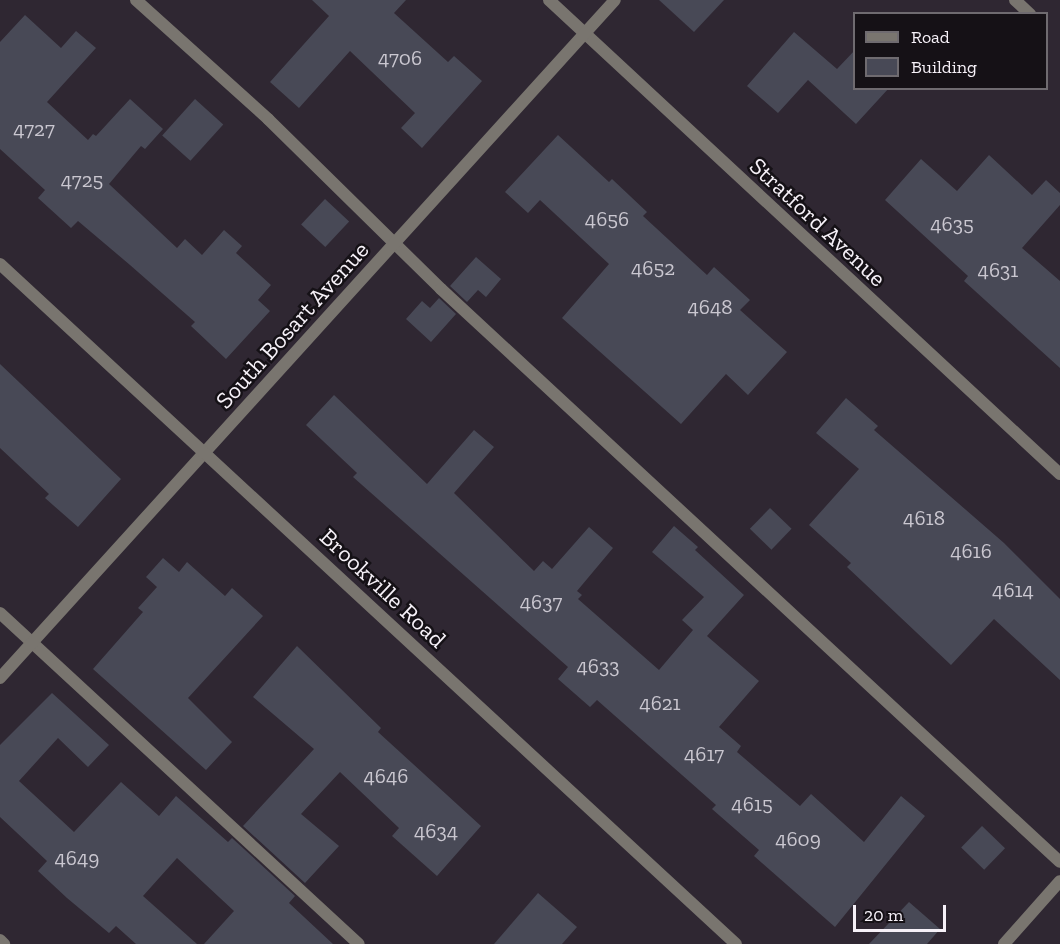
<!DOCTYPE html>
<style>
body{margin:0}
#map{position:relative;width:1060px;height:944px;overflow:hidden;background:#2f2732;font-family:"Zilla Slab",serif}
div>[style]{position:absolute}
.building>*{inset:0;background:#484956;transform-origin:0 0}
.service>*{height:12px;margin:-6px;padding:0 6px;transform-origin:6px;border-radius:6px;background:#79756f}
.minor>*{height:12px;margin:-6px;padding:0 6px;transform-origin:6px;border-radius:6px;background:#79756f}
.tertiary>*{height:12px;margin:-6px;padding:0 6px;transform-origin:6px;border-radius:6px;background:#79756f}
span{translate:-50% -50%;white-space:nowrap;text-align:center;line-height:1.15;-webkit-text-stroke:5px #151116;paint-order:stroke}
.number-label{font-size:21px;color:#cac7d0}
.number-label span{-webkit-text-stroke-width:0}
.street-label{font-size:24px;color:#f6f1f8}
.legend{position:absolute;left:853px;top:12px;width:195px;height:78px;box-sizing:border-box;background:#151116;border:2px solid #6f6b70;margin:0;padding:8px 10px;list-style:none;font-size:18px;color:#f6f1f8}
.legend li{display:flex;align-items:center;gap:12px;height:30px}
.legend b{width:30px;border:2px solid #6f6b70}
.scale{position:absolute;left:853px;top:905px;width:93px;height:27px;box-sizing:border-box;border:3px solid #f6f1f8;border-top:0;padding-left:8px;font-size:18px;line-height:21px;white-space:nowrap;color:#f6f1f8;-webkit-text-stroke:4px #151116;paint-order:stroke}
</style>
<div id="map">
<div class="building">
<i style="clip-path:polygon(312px 0,406px 0,394px 13px,448px 62px,454px 56px,482px 81px,422px 148px,401px 128px,415px 113px,350px 51px,299px 108px,270px 82px,329px 16px)"></i>
<i style="clip-path:polygon(659px 0,724px 0,694px 32px)"></i>
<i style="clip-path:polygon(25px 15px,61px 48px,76px 31px,96px 48px,47px 102px,88px 140px,93px 134px,96px 136px,130px 99px,163px 129px,145px 149px,141px 146px,109px 184px,177px 248px,185px 239px,202px 255px,224px 230px,242px 246px,236px 253px,271px 285px,258px 300px,270px 311px,226px 359px,191px 326px,195px 322px,130px 265px,78px 221px,71px 228px,38px 198px,45px 190px,0 149px,0 42px)"></i>
<i style="clip-path:polygon(794px 32px,837px 69px,855px 50px,855px 88px,889px 88px,856px 124px,808px 80px,778px 113px,747px 86px)"></i>
<i style="left:195px;top:99px;width:38px;height:49px;rotate:42deg"></i>
<i style="clip-path:polygon(558px 135px,609px 182px,612px 179px,647px 212px,643px 216px,707px 275px,714px 267px,750px 300px,740px 310px,787px 352px,748px 395px,726px 374px,681px 424px,562px 318px,609px 264px,540px 200px,528px 213px,505px 192px)"></i>
<i style="clip-path:polygon(989px 155px,1032px 195px,1046px 180px,1060px 193px,1060px 205px,1022px 248px,1060px 281px,1060px 368px,964px 281px,968px 276px,885px 200px,921px 159px,957px 191px)"></i>
<i style="left:325px;top:199px;width:33px;height:35px;rotate:43deg"></i>
<i style="clip-path:polygon(476px 257px,501px 279px,486px 297px,478px 290px,467px 302px,450px 286px)"></i>
<i style="clip-path:polygon(439px 298px,456px 314px,431px 342px,406px 319px,422px 301px,430px 308px)"></i>
<i style="clip-path:polygon(0 364px,121px 479px,78px 527px,45px 498px,49px 494px,0 448px)"></i>
<i style="clip-path:polygon(334px 395px,427px 484px,474px 430px,494px 447px,454px 493px,534px 571px,543px 561px,552px 569px,589px 527px,613px 548px,577px 591px,582px 595px,578px 599px,659px 670px,693px 630px,682px 620px,704px 597px,652px 552px,674px 526px,698px 547px,695px 550px,744px 595px,707px 636px,759px 681px,719px 727px,741px 746px,737px 752px,800px 806px,811px 794px,864px 842px,901px 796px,925px 816px,835px 927px,754px 856px,759px 850px,712px 809px,716px 805px,597px 700px,590px 707px,558px 679px,568px 667px,353px 477px,357px 473px,306px 425px)"></i>
<i style="clip-path:polygon(846px 398px,878px 426px,874px 430px,1004px 543px,1060px 599px,1060px 680px,994px 619px,951px 665px,847px 567px,851px 563px,809px 525px,859px 469px,816px 433px)"></i>
<i style="left:770px;top:508px;width:30px;height:29px;rotate:44deg"></i>
<i style="clip-path:polygon(163px 558px,179px 572px,187px 562px,225px 596px,232px 588px,263px 616px,188px 698px,232px 742px,206px 770px,93px 669px,143px 612px,138px 608px,157px 587px,146px 577px)"></i>
<i style="clip-path:polygon(297px 646px,381px 728px,378px 732px,481px 826px,437px 876px,392px 836px,399px 828px,340px 772px,301px 814px,339px 846px,305px 883px,243px 826px,314px 749px,253px 697px)"></i>
<i style="clip-path:polygon(52px 693px,109px 745px,88px 767px,58px 738px,19px 781px,74px 832px,121px 782px,159px 816px,176px 796px,228px 842px,232px 838px,295px 896px,289px 903px,333px 944px,204px 944px,234px 911px,177px 858px,143px 896px,197px 944px,136px 944px,116px 926px,109px 933px,67px 898px,38px 871px,47px 861px,0 817px,0 745px)"></i>
<i style="left:982px;top:826px;width:32px;height:30px;rotate:44deg"></i>
<i style="clip-path:polygon(538px 893px,577px 927px,562px 944px,494px 944px)"></i>
<i style="clip-path:polygon(909px 902px,940px 929px,927px 944px,869px 944px)"></i>
</div>
<div class="service">
<i style="left:136px;top:0;width:178px;rotate:42deg"></i>
<i style="left:268px;top:119px;width:243px;rotate:44.5deg"></i>
<i style="left:441px;top:289px;width:843px;rotate:42.79deg"></i>
<i style="left:1015px;top:0;width:21px;rotate:43deg"></i>
<i style="left:0;top:613px;width:488px;rotate:42.7deg"></i>
</div>
<div class="minor">
<i style="left:549px;top:0;width:697px;rotate:42.85deg"></i>
<i style="left:0;top:678px;width:915px;rotate:-47.79deg"></i>
<i style="left:0;top:940px;width:6px;rotate:45deg"></i>
<i style="left:1004px;top:944px;width:84px;rotate:-48.4deg"></i>
</div>
<div class="tertiary">
<i style="left:0;top:264px;width:1002px;rotate:42.74deg"></i>
</div>
<div class="number-label">
<span style="left:400px;top:58px">4706</span>
<span style="left:34px;top:129px">4727</span>
<span style="left:82px;top:180px">4725</span>
<span style="left:607px;top:219px">4656</span>
<span style="left:952px;top:224px">4635</span>
<span style="left:653px;top:268px">4652</span>
<span style="left:998px;top:270px">4631</span>
<span style="left:710px;top:307px">4648</span>
<span style="left:924px;top:518px">4618</span>
<span style="left:971px;top:551px">4616</span>
<span style="left:1013px;top:590px">4614</span>
<span style="left:541px;top:602px">4637</span>
<span style="left:598px;top:666px">4633</span>
<span style="left:660px;top:703px">4621</span>
<span style="left:704px;top:754px">4617</span>
<span style="left:386px;top:776px">4646</span>
<span style="left:752px;top:804px">4615</span>
<span style="left:436px;top:831px">4634</span>
<span style="left:798px;top:839px">4609</span>
<span style="left:77px;top:858px">4649</span>
</div>
<div class="street-label">
<span style="left:818px;top:222px;rotate:43deg">Stratford Avenue</span>
<span style="left:292px;top:325px;rotate:-48deg">South Bosart Avenue</span>
<span style="left:383px;top:588px;rotate:43deg">Brookville Road</span>
</div>
<ul class="legend">
<li><b style="height:8px;background:#79756f"></b>Road</li>
<li><b style="height:16px;background:#484956"></b>Building</li>
</ul>
<div class="scale">20 m</div>
</div>
